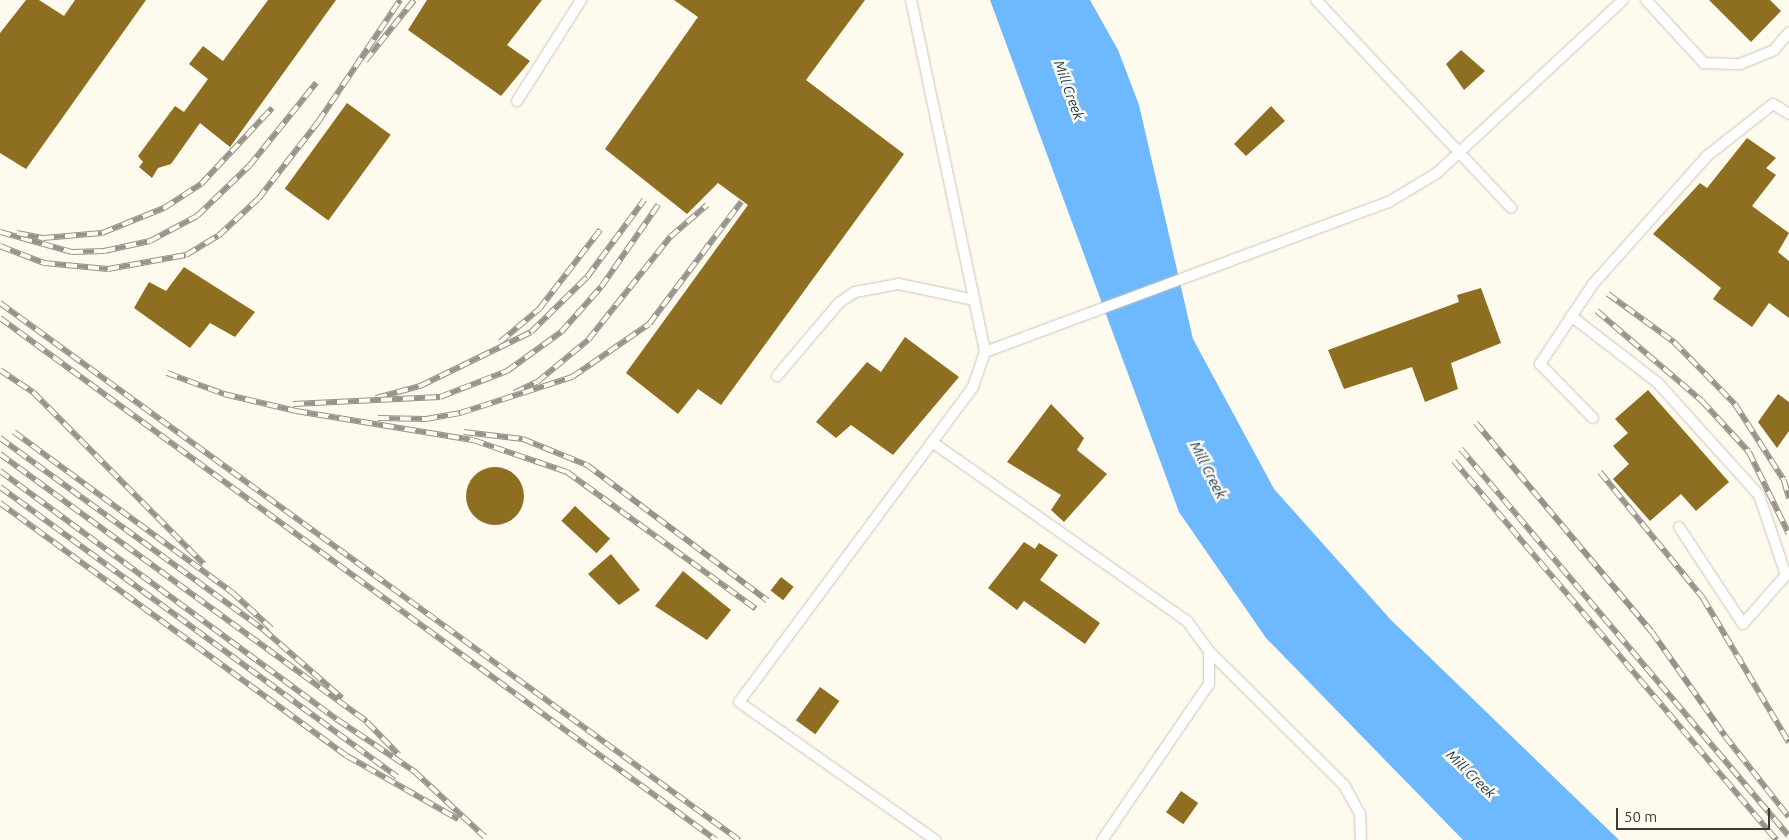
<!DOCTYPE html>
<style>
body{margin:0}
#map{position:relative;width:1789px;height:840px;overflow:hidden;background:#fffaee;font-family:Ubuntu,sans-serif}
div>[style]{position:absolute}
.water>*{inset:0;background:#6db8fe}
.building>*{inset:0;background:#8e6f21;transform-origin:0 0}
.round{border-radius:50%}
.roads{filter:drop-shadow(0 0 1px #cac5ba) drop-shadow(0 0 1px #cac5ba)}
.lane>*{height:10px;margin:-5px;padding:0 5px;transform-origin:5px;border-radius:5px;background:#fff}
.rail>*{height:5.5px;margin-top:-2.75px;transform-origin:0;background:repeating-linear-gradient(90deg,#fffaee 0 11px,#97938c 0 22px);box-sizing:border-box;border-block:1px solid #97938c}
span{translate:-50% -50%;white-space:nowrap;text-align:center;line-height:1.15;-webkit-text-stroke:5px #fffaee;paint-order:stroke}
.water-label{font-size:14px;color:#14334f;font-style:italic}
.scale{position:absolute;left:1616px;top:808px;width:154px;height:22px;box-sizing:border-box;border:2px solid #3d3b37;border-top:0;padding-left:6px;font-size:15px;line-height:18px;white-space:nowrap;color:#3d3b37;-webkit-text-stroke:4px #fffaee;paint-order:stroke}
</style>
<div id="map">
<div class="water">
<i style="clip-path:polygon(990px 0,1090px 0,1118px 50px,1139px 105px,1193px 339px,1274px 489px,1391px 620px,1619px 840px,1463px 840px,1266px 638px,1179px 512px)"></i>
</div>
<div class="building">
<i style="clip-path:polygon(26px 0,39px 0,64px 16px,75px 0,146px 0,26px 169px,0 153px,0 33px)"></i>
<i style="clip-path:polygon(268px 0,336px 0,230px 147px,200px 123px,171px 164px,158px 168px,152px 178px,139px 167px,143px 162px,138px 156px,175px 106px,184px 112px,208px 79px,189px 64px,203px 46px,223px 61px)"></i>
<i style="clip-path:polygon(427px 0,542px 0,507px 45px,530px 61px,501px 96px,408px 30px)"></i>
<i style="clip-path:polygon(674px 0,865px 0,806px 80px,904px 154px,721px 405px,698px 389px,678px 414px,626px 373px,748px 205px,718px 183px,687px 214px,605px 149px,698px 17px)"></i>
<i style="clip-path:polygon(1709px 0,1770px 0,1781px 11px,1751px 42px)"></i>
<i style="clip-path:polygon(1461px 50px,1485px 71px,1464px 90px,1446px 64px)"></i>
<i style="left:347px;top:103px;width:54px;height:106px;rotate:36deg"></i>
<i style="clip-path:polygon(1271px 106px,1285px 121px,1246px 156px,1234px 144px)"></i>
<i style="clip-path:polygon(1747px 138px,1776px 158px,1766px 168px,1776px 175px,1752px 206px,1789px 233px,1778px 252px,1789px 261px,1789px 318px,1769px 303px,1752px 327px,1713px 299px,1721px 288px,1653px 234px,1700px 183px,1707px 188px)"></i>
<i style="clip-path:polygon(184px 267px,255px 312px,235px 337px,210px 323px,190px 348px,134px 308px,149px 282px,166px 291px)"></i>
<i style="clip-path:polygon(1481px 288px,1501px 343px,1451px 363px,1458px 389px,1425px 402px,1412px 367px,1344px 389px,1328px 350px,1459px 302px,1457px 295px)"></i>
<i style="clip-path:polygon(905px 337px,959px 377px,893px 455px,851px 425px,836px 438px,816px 422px,867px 362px,881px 372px)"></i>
<i style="clip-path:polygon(1648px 390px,1729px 482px,1696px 511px,1681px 494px,1650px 521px,1613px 479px,1629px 464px,1613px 446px,1628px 433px,1615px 419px)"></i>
<i style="clip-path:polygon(1778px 394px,1789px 402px,1789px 431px,1777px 448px,1758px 422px)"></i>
<i style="clip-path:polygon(1051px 404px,1084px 438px,1077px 450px,1107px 474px,1064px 522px,1051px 510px,1061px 495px,1007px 462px)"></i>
<i class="round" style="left:466px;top:467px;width:58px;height:58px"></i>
<i style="left:575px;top:506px;width:48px;height:20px;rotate:43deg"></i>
<i style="clip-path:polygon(1024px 542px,1035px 549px,1039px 543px,1058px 555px,1040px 580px,1100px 623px,1085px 644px,1024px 601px,1017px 610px,988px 588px)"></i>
<i style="clip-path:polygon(611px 554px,640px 590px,619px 605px,588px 574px)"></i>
<i style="clip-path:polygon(683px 571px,731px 610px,707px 640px,655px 606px)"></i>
<i style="left:781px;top:577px;width:16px;height:17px;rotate:38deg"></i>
<i style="left:820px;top:687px;width:24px;height:41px;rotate:36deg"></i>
<i style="left:1181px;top:791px;width:21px;height:26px;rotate:35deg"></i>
</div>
<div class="roads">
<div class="lane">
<i style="left:911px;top:0;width:360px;rotate:78.1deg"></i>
<i style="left:985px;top:352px;width:37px;rotate:109deg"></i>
<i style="left:973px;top:387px;width:392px;rotate:126.6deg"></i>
<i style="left:739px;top:702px;width:240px;rotate:35.1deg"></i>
<i style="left:1316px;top:0;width:285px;rotate:46.8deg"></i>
<i style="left:1646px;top:0;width:86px;rotate:47.4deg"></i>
<i style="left:1704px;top:63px;width:36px;rotate:2deg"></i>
<i style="left:1740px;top:64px;width:37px;rotate:-22deg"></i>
<i style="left:1774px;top:50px;width:23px;rotate:-50deg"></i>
<i style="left:517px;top:101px;width:120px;rotate:-57.6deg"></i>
<i style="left:1571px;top:316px;width:110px;rotate:37.6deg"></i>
<i style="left:1658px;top:383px;width:151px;rotate:48deg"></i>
<i style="left:1759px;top:495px;width:84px;rotate:71.4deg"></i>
<i style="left:1786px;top:575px;width:65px;rotate:131.3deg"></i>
<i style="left:1743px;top:624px;width:116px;rotate:-123.4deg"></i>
<i style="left:985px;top:352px;width:431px;rotate:-20.4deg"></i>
<i style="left:1389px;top:202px;width:56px;rotate:-31.1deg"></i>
<i style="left:1437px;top:173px;width:254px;rotate:-42.9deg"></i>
<i style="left:777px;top:376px;width:96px;rotate:-49.7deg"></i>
<i style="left:839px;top:303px;width:19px;rotate:-35deg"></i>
<i style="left:855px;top:292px;width:45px;rotate:-10.3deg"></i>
<i style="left:899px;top:284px;width:77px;rotate:12deg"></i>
<i style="left:1593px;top:418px;width:76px;rotate:-134.5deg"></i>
<i style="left:1540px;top:364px;width:96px;rotate:-56.5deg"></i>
<i style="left:1593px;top:284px;width:171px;rotate:-48.3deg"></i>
<i style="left:1707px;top:156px;width:84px;rotate:-38.2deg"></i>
<i style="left:1773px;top:104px;width:19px;rotate:32deg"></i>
<i style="left:932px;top:442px;width:312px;rotate:35.1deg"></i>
<i style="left:1187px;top:621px;width:37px;rotate:54deg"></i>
<i style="left:1209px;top:651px;width:33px;rotate:90deg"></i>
<i style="left:1209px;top:684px;width:189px;rotate:124.4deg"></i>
<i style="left:1209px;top:651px;width:190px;rotate:44.8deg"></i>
<i style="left:1344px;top:785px;width:33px;rotate:61deg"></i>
<i style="left:1360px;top:814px;width:26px;rotate:88deg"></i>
</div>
</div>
<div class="rail">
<i style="left:365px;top:61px;width:78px;rotate:-51.2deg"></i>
<i style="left:0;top:232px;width:75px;rotate:15.5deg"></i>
<i style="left:72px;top:252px;width:32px;rotate:-2deg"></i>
<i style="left:104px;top:251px;width:47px;rotate:-12.3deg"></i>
<i style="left:150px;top:241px;width:53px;rotate:-28deg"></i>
<i style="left:197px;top:216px;width:72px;rotate:-43.9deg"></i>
<i style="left:249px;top:166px;width:107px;rotate:-51.1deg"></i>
<i style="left:17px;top:233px;width:26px;rotate:11deg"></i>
<i style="left:43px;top:238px;width:59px;rotate:-4.8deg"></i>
<i style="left:102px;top:233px;width:67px;rotate:-22deg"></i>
<i style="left:164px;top:208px;width:44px;rotate:-33deg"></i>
<i style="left:201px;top:184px;width:104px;rotate:-46.9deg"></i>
<i style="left:0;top:246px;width:47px;rotate:21.1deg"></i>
<i style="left:44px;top:263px;width:64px;rotate:5.4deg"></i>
<i style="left:108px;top:269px;width:79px;rotate:-10.2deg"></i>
<i style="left:186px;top:255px;width:37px;rotate:-31deg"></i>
<i style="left:218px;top:236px;width:54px;rotate:-42.8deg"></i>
<i style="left:258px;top:199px;width:98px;rotate:-52.1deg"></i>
<i style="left:318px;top:122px;width:147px;rotate:-56.1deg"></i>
<i style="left:1608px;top:294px;width:82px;rotate:36deg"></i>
<i style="left:1674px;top:342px;width:87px;rotate:45.5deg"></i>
<i style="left:1735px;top:404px;width:90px;rotate:57.2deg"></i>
<i style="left:1784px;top:480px;width:19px;rotate:74deg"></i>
<i style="left:0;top:303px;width:914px;rotate:36deg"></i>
<i style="left:1597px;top:311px;width:138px;rotate:40.6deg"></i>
<i style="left:1702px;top:401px;width:69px;rotate:47.3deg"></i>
<i style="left:1749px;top:452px;width:91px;rotate:64deg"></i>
<i style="left:0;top:318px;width:886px;rotate:36.09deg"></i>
<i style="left:500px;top:342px;width:51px;rotate:-40.2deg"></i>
<i style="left:539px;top:309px;width:100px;rotate:-52.3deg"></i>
<i style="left:0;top:370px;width:40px;rotate:34deg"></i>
<i style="left:33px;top:392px;width:243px;rotate:45.2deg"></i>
<i style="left:167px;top:373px;width:61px;rotate:20.2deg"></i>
<i style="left:224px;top:394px;width:74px;rotate:13.3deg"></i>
<i style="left:296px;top:411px;width:179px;rotate:9.3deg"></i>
<i style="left:473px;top:440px;width:99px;rotate:18.8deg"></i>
<i style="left:567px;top:472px;width:233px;rotate:35.9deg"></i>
<i style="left:514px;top:393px;width:25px;rotate:-26deg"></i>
<i style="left:537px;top:382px;width:66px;rotate:-39.5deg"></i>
<i style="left:588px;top:340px;width:132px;rotate:-51.5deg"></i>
<i style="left:670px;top:237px;width:49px;rotate:-40.9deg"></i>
<i style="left:376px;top:398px;width:46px;rotate:-15.3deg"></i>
<i style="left:420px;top:386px;width:123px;rotate:-25.9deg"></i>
<i style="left:531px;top:332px;width:78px;rotate:-44.5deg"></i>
<i style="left:587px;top:277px;width:96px;rotate:-53.5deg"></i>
<i style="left:293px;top:404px;width:147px;rotate:-2.7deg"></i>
<i style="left:440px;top:397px;width:72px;rotate:-21.2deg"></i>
<i style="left:507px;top:371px;width:67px;rotate:-35.8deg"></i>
<i style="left:561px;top:332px;width:60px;rotate:-48.4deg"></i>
<i style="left:601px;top:287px;width:100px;rotate:-55.2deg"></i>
<i style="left:378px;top:418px;width:48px;rotate:1.2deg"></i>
<i style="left:426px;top:419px;width:35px;rotate:-10deg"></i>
<i style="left:460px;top:413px;width:118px;rotate:-17.8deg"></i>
<i style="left:572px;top:377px;width:93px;rotate:-34.5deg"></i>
<i style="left:649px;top:324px;width:153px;rotate:-53deg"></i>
<i style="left:1476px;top:423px;width:273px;rotate:49.9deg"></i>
<i style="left:1652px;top:632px;width:127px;rotate:54.9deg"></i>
<i style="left:1725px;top:736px;width:103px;rotate:51.7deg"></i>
<i style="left:14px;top:432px;width:270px;rotate:36.3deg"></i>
<i style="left:232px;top:592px;width:54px;rotate:42.8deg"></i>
<i style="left:464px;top:432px;width:59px;rotate:6.8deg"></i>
<i style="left:523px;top:439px;width:69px;rotate:22.1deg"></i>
<i style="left:587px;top:465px;width:226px;rotate:36.9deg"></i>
<i style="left:0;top:438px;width:325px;rotate:36deg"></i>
<i style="left:263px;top:629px;width:105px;rotate:41.1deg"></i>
<i style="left:1461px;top:449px;width:507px;rotate:49.72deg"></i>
<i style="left:0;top:454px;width:454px;rotate:36.1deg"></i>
<i style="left:367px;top:722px;width:46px;rotate:45.9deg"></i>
<i style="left:1454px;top:461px;width:498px;rotate:49.6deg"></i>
<i style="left:0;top:471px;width:420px;rotate:36.4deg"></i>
<i style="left:338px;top:720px;width:92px;rotate:33.9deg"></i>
<i style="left:414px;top:771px;width:97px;rotate:42.9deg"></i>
<i style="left:1600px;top:472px;width:163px;rotate:50.7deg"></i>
<i style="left:1703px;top:598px;width:168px;rotate:59.2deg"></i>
<i style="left:0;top:487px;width:492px;rotate:36.1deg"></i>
<i style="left:0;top:503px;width:429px;rotate:36.1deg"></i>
<i style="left:347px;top:756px;width:128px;rotate:29.6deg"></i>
</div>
<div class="water-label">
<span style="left:1069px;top:90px;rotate:70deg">Mill Creek</span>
<span style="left:1208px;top:470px;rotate:63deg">Mill Creek</span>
<span style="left:1471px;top:774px;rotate:44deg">Mill Creek</span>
</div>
<div class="scale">50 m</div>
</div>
